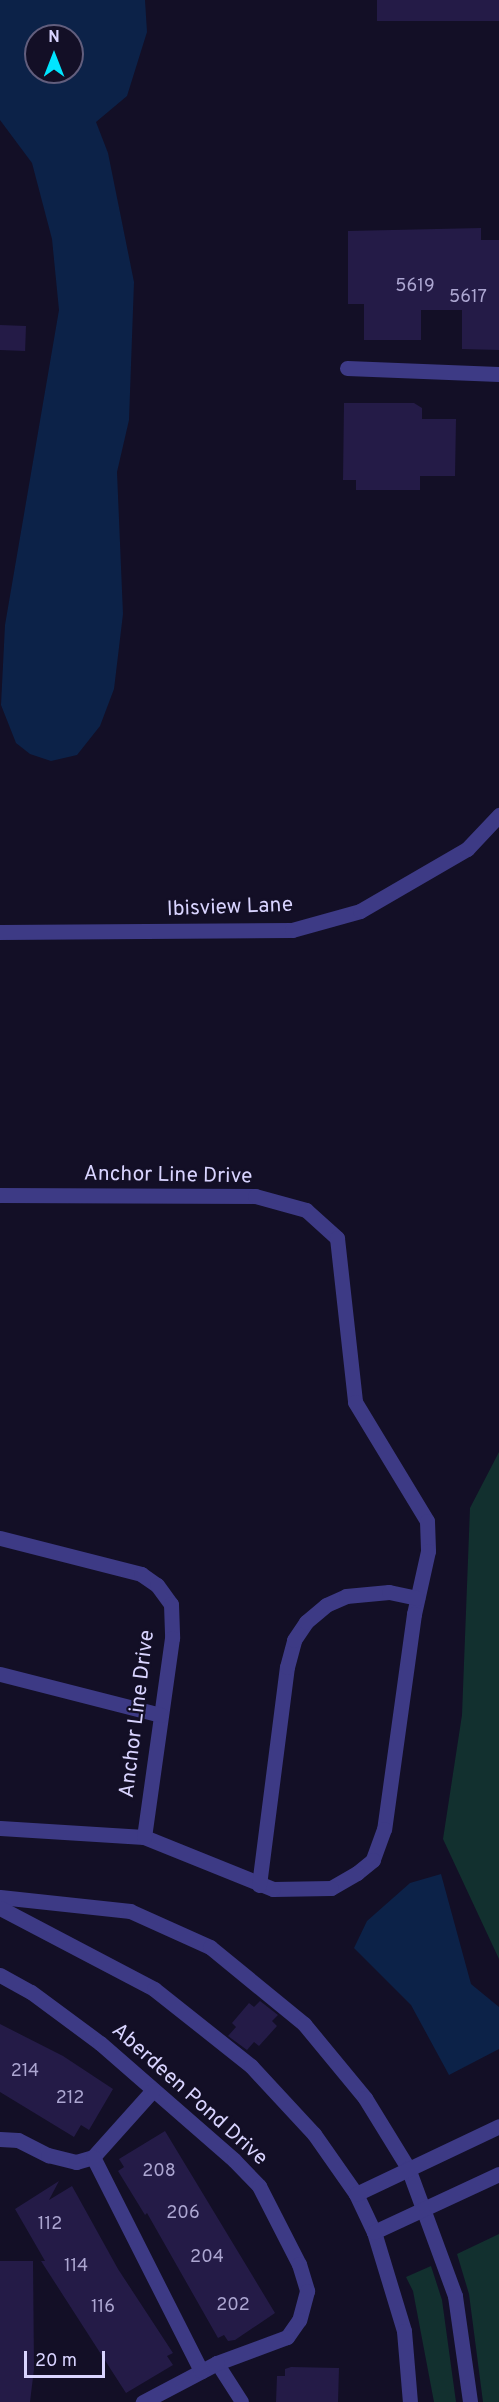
<!DOCTYPE html>
<style>
body{margin:0}
#map{position:relative;width:499px;height:2402px;overflow:hidden;background:#130f26;font-family:Overpass,sans-serif}
div>[style]{position:absolute}
.green>*{inset:0;background:#12302f}
.water>*{inset:0;background:#0c2248}
.building>*{inset:0;background:#241b47;transform-origin:0 0}
.service>*{height:14px;margin:-7px;padding:0 7px;transform-origin:7px;border-radius:7px;background:#3d3a85}
.minor>*{height:15px;margin:-7.5px;padding:0 7.5px;transform-origin:7.5px;border-radius:7.5px;background:#3d3a85}
.tertiary>*{height:15px;margin:-7.5px;padding:0 7.5px;transform-origin:7.5px;border-radius:7.5px;background:#3d3a85}
span{translate:-50% -50%;white-space:nowrap;text-align:center;line-height:1.15;-webkit-text-stroke:4.5px #130f26;paint-order:stroke}
.number-label{font-size:18px;color:#aca6d1}
.number-label span{-webkit-text-stroke-width:0}
.street-label{font-size:21px;color:#d9d4ff}
.north{position:absolute;left:24px;top:24px;width:60px;height:60px;box-sizing:border-box;background:#130f26;border:2px solid #625e7d;border-radius:50%;rotate:0deg;font-size:16px;font-weight:700;line-height:24px;text-align:center;color:#d9d4ff}
.north::after{content:'';display:block;margin:auto;width:21px;height:27px;background:#00e5ff;clip-path:polygon(50% 0,100% 100%,50% 72%,0 100%)}
.scale{position:absolute;left:24px;top:2351px;width:81px;height:27px;box-sizing:border-box;border:3px solid #d9d4ff;border-top:0;padding-left:8px;font-size:18px;line-height:21px;white-space:nowrap;color:#d9d4ff;-webkit-text-stroke:4px #130f26;paint-order:stroke}
</style>
<div id="map">
<div class="green">
<i style="clip-path:polygon(499px 1452px,499px 1959px,443px 1839px,462px 1715px,470px 1508px)"></i>
<i style="clip-path:polygon(499px 2234px,499px 2402px,483px 2402px,469px 2294px,457px 2254px)"></i>
<i style="clip-path:polygon(431px 2266px,442px 2300px,456px 2402px,434px 2402px,413px 2291px,406px 2277px)"></i>
</div>
<div class="water">
<i style="clip-path:polygon(evenodd,0 0,145px 0,147px 32px,127px 96px,96px 122px,108px 153px,134px 282px,129px 420px,117px 472px,123px 614px,114px 689px,100px 726px,77px 755px,51px 761px,30px 754px,16px 743px,1px 705px,5px 625px,59px 310px,52px 239px,32px 163px,0 120px,0 0,36px 36px,72px 36px,72px 72px,36px 72px,36px 36px)"></i>
<i style="clip-path:polygon(441px 1874px,471px 1984px,499px 2007px,499px 2049px,449px 2075px,411px 2005px,354px 1948px,367px 1921px,410px 1883px)"></i>
</div>
<div class="building">
<i style="left:377px;top:0;width:122px;height:21px"></i>
<i style="clip-path:polygon(481px 228px,481px 240px,499px 240px,499px 350px,462px 349px,462px 310px,421px 310px,421px 340px,364px 340px,364px 304px,348px 304px,348px 231px)"></i>
<i style="left:0;top:325px;width:26px;height:25px;rotate:2deg"></i>
<i style="clip-path:polygon(344px 403px,414px 403px,422px 408px,422px 419px,456px 419px,455px 476px,420px 476px,420px 490px,356px 490px,356px 480px,343px 480px)"></i>
<i style="clip-path:polygon(260px 2001px,278px 2015px,272px 2021px,277px 2026px,259px 2046px,254px 2042px,247px 2050px,228px 2036px,236px 2027px,232px 2023px,249px 2003px,254px 2007px)"></i>
<i style="clip-path:polygon(0 2024px,63px 2056px,113px 2089px,89px 2130px,81px 2125px,74px 2137px,0 2092px)"></i>
<i style="clip-path:polygon(165px 2131px,275px 2313px,235px 2340px,228px 2341px,224px 2335px,218px 2338px,147px 2213px,145px 2215px,118px 2171px,124px 2167px,119px 2159px)"></i>
<i style="clip-path:polygon(59px 2181px,49px 2200px,72px 2186px,118px 2269px,173px 2353px,167px 2356px,173px 2365px,126px 2393px,41px 2261px,45px 2261px,15px 2209px)"></i>
<i style="clip-path:polygon(0 2261px,33px 2261px,34px 2369px,30px 2402px,0 2402px)"></i>
<i style="clip-path:polygon(291px 2367px,339px 2368px,338px 2402px,276px 2402px,277px 2376px,285px 2376px,285px 2369px)"></i>
</div>
<div class="service">
<i style="left:217px;top:2363px;width:46px;rotate:57.3deg"></i>
</div>
<div class="minor">
<i style="left:347px;top:368px;width:152px;rotate:2.3deg"></i>
<i style="left:0;top:932px;width:292px;rotate:-0.4deg"></i>
<i style="left:292px;top:930px;width:71px;rotate:-15.6deg"></i>
<i style="left:360px;top:911px;width:124px;rotate:-30.1deg"></i>
<i style="left:467px;top:849px;width:47px;rotate:-46.7deg"></i>
<i style="left:0;top:1195px;width:255px;rotate:0.2deg"></i>
<i style="left:255px;top:1196px;width:53px;rotate:15.4deg"></i>
<i style="left:306px;top:1210px;width:42px;rotate:42.1deg"></i>
<i style="left:337px;top:1238px;width:165px;rotate:83.7deg"></i>
<i style="left:355px;top:1402px;width:139px;rotate:58.8deg"></i>
<i style="left:427px;top:1521px;width:30px;rotate:88deg"></i>
<i style="left:428px;top:1551px;width:65px;rotate:102.5deg"></i>
<i style="left:414px;top:1614px;width:217px;rotate:97.9deg"></i>
<i style="left:384px;top:1829px;width:33px;rotate:110deg"></i>
<i style="left:373px;top:1860px;width:21px;rotate:141deg"></i>
<i style="left:357px;top:1873px;width:30px;rotate:150deg"></i>
<i style="left:331px;top:1888px;width:58px;rotate:179deg"></i>
<i style="left:273px;top:1889px;width:139px;rotate:-158deg"></i>
<i style="left:144px;top:1837px;width:144px;rotate:-176.4deg"></i>
<i style="left:0;top:1538px;width:146px;rotate:14.3deg"></i>
<i style="left:141px;top:1574px;width:19px;rotate:35deg"></i>
<i style="left:157px;top:1585px;width:24px;rotate:54deg"></i>
<i style="left:171px;top:1604px;width:34px;rotate:88deg"></i>
<i style="left:172px;top:1638px;width:201px;rotate:98deg"></i>
<i style="left:0;top:1674px;width:166px;rotate:14.3deg"></i>
<i style="left:259px;top:1885px;width:220px;rotate:-82.7deg"></i>
<i style="left:287px;top:1667px;width:28px;rotate:-75deg"></i>
<i style="left:294px;top:1640px;width:22px;rotate:-56deg"></i>
<i style="left:306px;top:1622px;width:26px;rotate:-40deg"></i>
<i style="left:326px;top:1605px;width:22px;rotate:-24deg"></i>
<i style="left:346px;top:1596px;width:43px;rotate:-5.3deg"></i>
<i style="left:389px;top:1592px;width:29px;rotate:12deg"></i>
<i style="left:0;top:1897px;width:131px;rotate:6.1deg"></i>
<i style="left:130px;top:1911px;width:88px;rotate:24.2deg"></i>
<i style="left:210px;top:1947px;width:122px;rotate:39.3deg"></i>
<i style="left:304px;top:2024px;width:96px;rotate:50.5deg"></i>
<i style="left:365px;top:2098px;width:82px;rotate:58.4deg"></i>
<i style="left:408px;top:2168px;width:136px;rotate:69.8deg"></i>
<i style="left:455px;top:2296px;width:107px;rotate:81.9deg"></i>
<i style="left:0;top:1908px;width:174px;rotate:27.7deg"></i>
<i style="left:154px;top:1989px;width:124px;rotate:38.4deg"></i>
<i style="left:251px;top:2066px;width:93px;rotate:47.2deg"></i>
<i style="left:314px;top:2134px;width:73px;rotate:55deg"></i>
<i style="left:356px;top:2194px;width:42px;rotate:64.7deg"></i>
<i style="left:374px;top:2232px;width:103px;rotate:73.1deg"></i>
<i style="left:404px;top:2331px;width:71px;rotate:85.2deg"></i>
<i style="left:0;top:1975px;width:35px;rotate:29deg"></i>
<i style="left:31px;top:1992px;width:86px;rotate:36.5deg"></i>
<i style="left:100px;top:2043px;width:178px;rotate:41.1deg"></i>
<i style="left:234px;top:2160px;width:36px;rotate:46deg"></i>
<i style="left:259px;top:2186px;width:88px;rotate:62.9deg"></i>
<i style="left:299px;top:2264px;width:28px;rotate:73deg"></i>
<i style="left:307px;top:2291px;width:30px;rotate:105deg"></i>
<i style="left:299px;top:2320px;width:21px;rotate:125deg"></i>
<i style="left:287px;top:2337px;width:75px;rotate:159.6deg"></i>
<i style="left:217px;top:2363px;width:84px;rotate:152.2deg"></i>
<i style="left:0;top:2139px;width:18px;rotate:3deg"></i>
<i style="left:18px;top:2140px;width:34px;rotate:27deg"></i>
<i style="left:48px;top:2155px;width:29px;rotate:14deg"></i>
<i style="left:76px;top:2162px;width:18px;rotate:-16deg"></i>
<i style="left:93px;top:2157px;width:90px;rotate:-48.2deg"></i>
<i style="left:93px;top:2157px;width:240px;rotate:63.2deg"></i>
</div>
<div class="tertiary">
<i style="left:356px;top:2194px;width:158px;rotate:-25.4deg"></i>
<i style="left:374px;top:2232px;width:138px;rotate:-24.9deg"></i>
</div>
<div class="number-label">
<span style="left:415px;top:287px">5619</span>
<span style="left:468px;top:298px">5617</span>
<span style="left:25px;top:2072px">214</span>
<span style="left:70px;top:2099px">212</span>
<span style="left:159px;top:2172px">208</span>
<span style="left:183px;top:2214px">206</span>
<span style="left:50px;top:2225px">112</span>
<span style="left:207px;top:2258px">204</span>
<span style="left:76px;top:2267px">114</span>
<span style="left:233px;top:2306px">202</span>
<span style="left:103px;top:2308px">116</span>
</div>
<div class="street-label">
<span style="left:230px;top:908px;rotate:-2deg">Ibisview Lane</span>
<span style="left:168px;top:1176px;rotate:1deg">Anchor Line Drive</span>
<span style="left:138px;top:1714px;rotate:-83deg">Anchor Line Drive</span>
<span style="left:189px;top:2095px;rotate:42deg">Aberdeen Pond Drive</span>
</div>
<div class="north">N</div>
<div class="scale">20 m</div>
</div>
